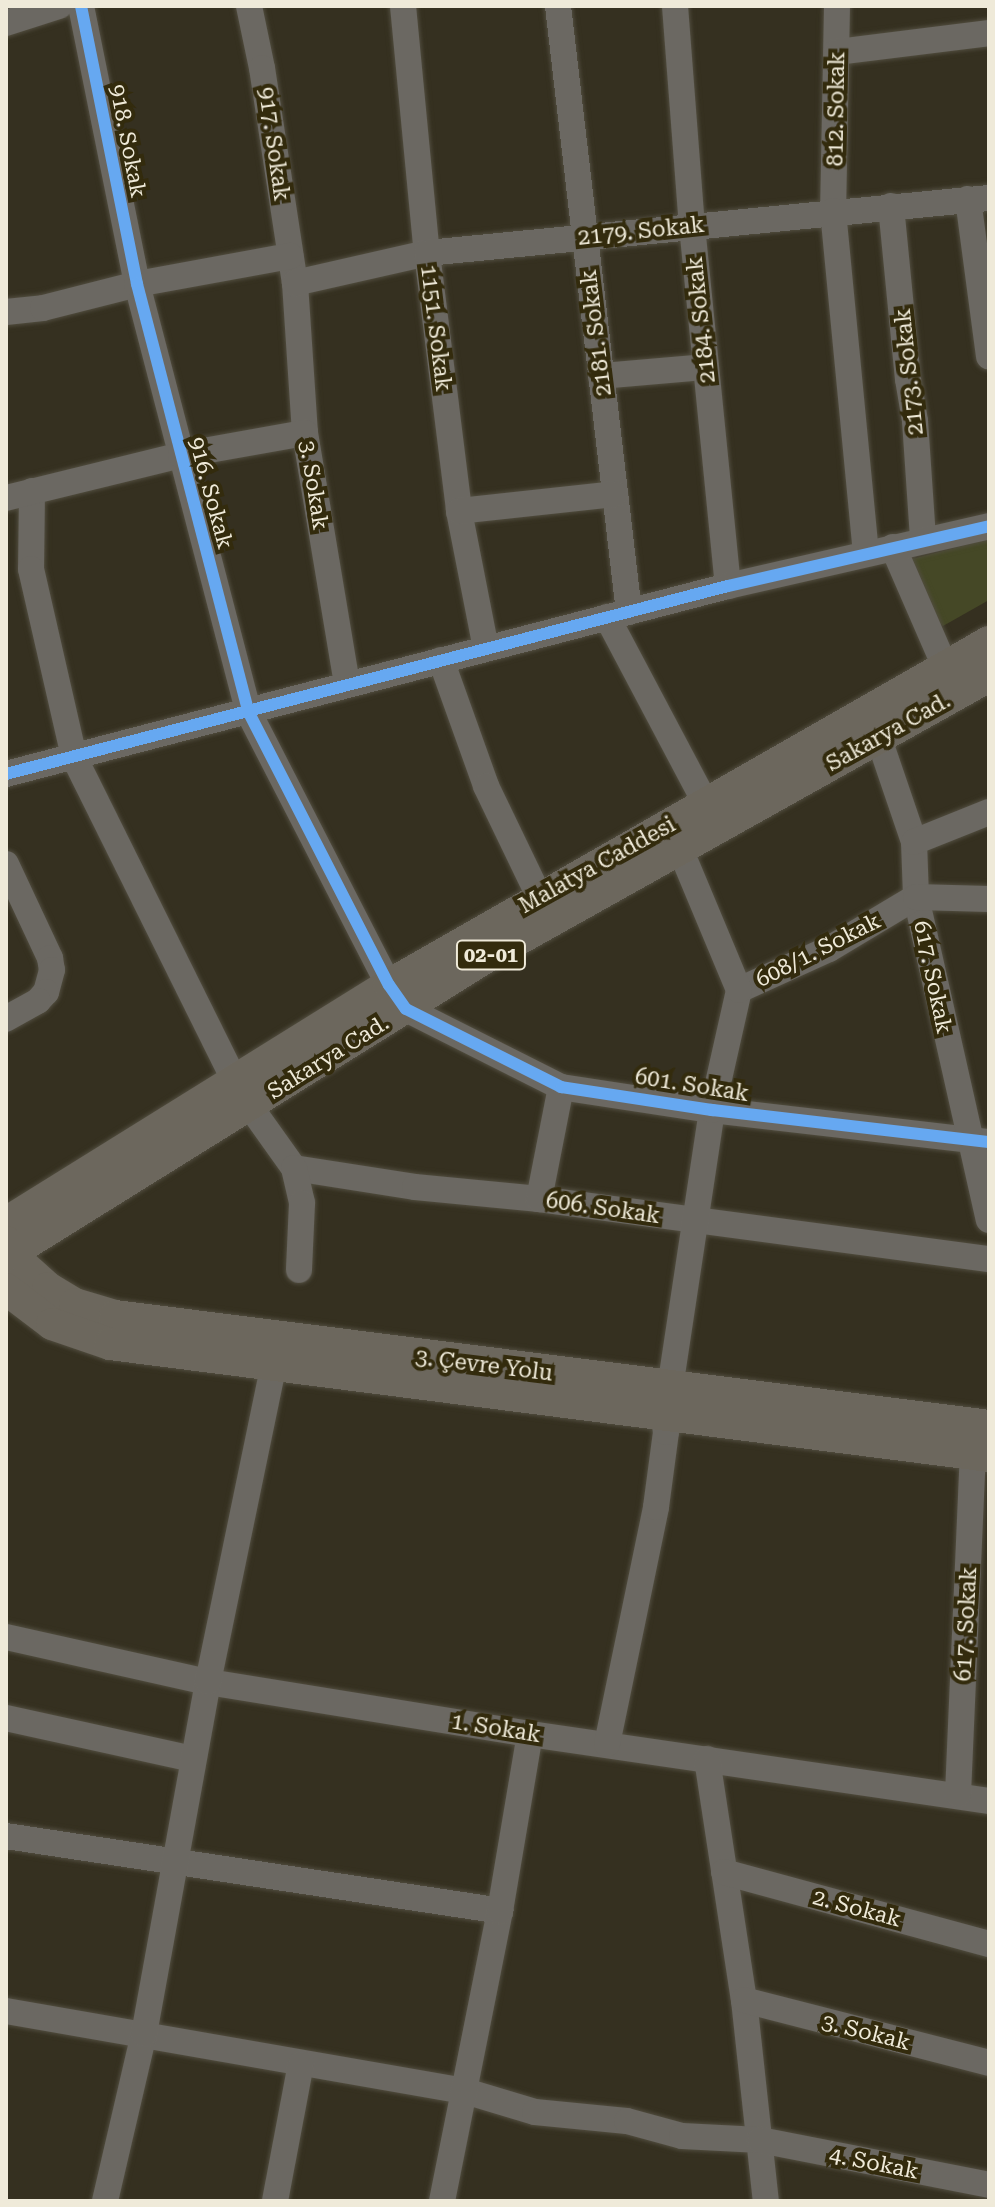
<!DOCTYPE html>
<meta charset="utf-8">
<style>
body{margin:0}
#map{position:relative;width:995px;height:2207px;overflow:hidden;background:#353020;font-family:"Roboto Serif",serif}
div>[style]{position:absolute}
.green>*{inset:0;background:#454826}
.roads{filter:drop-shadow(0 0 2px #514d3f) drop-shadow(0 0 2px #514d3f)}
.minor>*{height:26px;margin:-13px;padding:0 13px;transform-origin:13px;border-radius:13px;background:#6b6862}
.major>*{height:32px;margin:-16px;padding:0 16px;transform-origin:16px;border-radius:16px;background:#6c675d}
.cycleway>*{height:12px;margin:-6px;padding:0 6px;transform-origin:6px;border-radius:6px;background:#66a8f1}
span{translate:-50% -50%;white-space:nowrap;text-align:center;line-height:1.15;-webkit-text-stroke:8px #332b0d;paint-order:stroke}
.shield-label span{padding:2px 6px;background:#332b0d;border:2px solid;border-radius:6px;-webkit-text-stroke-width:0}
.shield-label{font-size:20px;color:#efead9;font-weight:700}
.street-label{font-size:22px;color:#efead9}
.frame{position:absolute;inset:0;border:8px solid #efead9;pointer-events:none}
</style>
<div id="map">
<div class="green">
<i style="clip-path:polygon(989px 539px,989px 600px,943px 626px,930px 619px,912px 559px)"></i>
</div>
<div class="roads">
<div class="minor">
<i style="left:81px;top:6px;width:284px;rotate:78.6deg"></i>
<i style="left:137px;top:284px;width:441px;rotate:75.4deg"></i>
<i style="left:248px;top:711px;width:308px;rotate:62.8deg"></i>
<i style="left:389px;top:985px;width:29px;rotate:55deg"></i>
<i style="left:406px;top:1009px;width:174px;rotate:26.7deg"></i>
<i style="left:561px;top:1087px;width:153px;rotate:8.7deg"></i>
<i style="left:712px;top:1110px;width:279px;rotate:6.6deg"></i>
<i style="left:249px;top:6px;width:63px;rotate:78.2deg"></i>
<i style="left:262px;top:68px;width:218px;rotate:81.3deg"></i>
<i style="left:295px;top:283px;width:150px;rotate:86.2deg"></i>
<i style="left:305px;top:433px;width:255px;rotate:80.5deg"></i>
<i style="left:403px;top:6px;width:248px;rotate:84.5deg"></i>
<i style="left:427px;top:253px;width:260px;rotate:82.9deg"></i>
<i style="left:459px;top:511px;width:140px;rotate:78.9deg"></i>
<i style="left:558px;top:6px;width:610px;rotate:83.32deg"></i>
<i style="left:675px;top:6px;width:221px;rotate:85.6deg"></i>
<i style="left:692px;top:226px;width:362px;rotate:84.3deg"></i>
<i style="left:837px;top:6px;width:205px;rotate:91.1deg"></i>
<i style="left:833px;top:211px;width:344px;rotate:84.5deg"></i>
<i style="left:6px;top:23px;width:56px;rotate:-17.8deg"></i>
<i style="left:837px;top:52px;width:153px;rotate:-7.1deg"></i>
<i style="left:968px;top:199px;width:159px;rotate:82.4deg"></i>
<i style="left:891px;top:206px;width:174px;rotate:84.4deg"></i>
<i style="left:908px;top:379px;width:43px;rotate:80.5deg"></i>
<i style="left:915px;top:421px;width:118px;rotate:86.1deg"></i>
<i style="left:295px;top:283px;width:135px;rotate:-12.8deg"></i>
<i style="left:427px;top:253px;width:565px;rotate:-5.59deg"></i>
<i style="left:6px;top:312px;width:37px;rotate:-6deg"></i>
<i style="left:43px;top:308px;width:97px;rotate:-14.3deg"></i>
<i style="left:137px;top:284px;width:156px;rotate:-10.4deg"></i>
<i style="left:601px;top:376px;width:105px;rotate:-4.9deg"></i>
<i style="left:32px;top:491px;width:78px;rotate:90.7deg"></i>
<i style="left:31px;top:569px;width:193px;rotate:77.1deg"></i>
<i style="left:74px;top:757px;width:362px;rotate:63.6deg"></i>
<i style="left:6px;top:498px;width:180px;rotate:-13.8deg"></i>
<i style="left:181px;top:455px;width:126px;rotate:-10.1deg"></i>
<i style="left:459px;top:511px;width:157px;rotate:-6.2deg"></i>
<i style="left:893px;top:547px;width:133px;rotate:66.5deg"></i>
<i style="left:607px;top:617px;width:212px;rotate:62.1deg"></i>
<i style="left:441px;top:660px;width:134px;rotate:70.3deg"></i>
<i style="left:486px;top:786px;width:122px;rotate:64.3deg"></i>
<i style="left:878px;top:736px;width:112px;rotate:71.2deg"></i>
<i style="left:914px;top:842px;width:55px;rotate:87.9deg"></i>
<i style="left:916px;top:897px;width:331px;rotate:77.3deg"></i>
<i style="left:6px;top:774px;width:746px;rotate:-14.6deg"></i>
<i style="left:728px;top:586px;width:268px;rotate:-12.9deg"></i>
<i style="left:914px;top:842px;width:81px;rotate:-21.8deg"></i>
<i style="left:6px;top:864px;width:104px;rotate:64.9deg"></i>
<i style="left:50px;top:958px;width:12px;rotate:81deg"></i>
<i style="left:52px;top:970px;width:23px;rotate:105deg"></i>
<i style="left:46px;top:992px;width:12px;rotate:132deg"></i>
<i style="left:38px;top:1001px;width:37px;rotate:151deg"></i>
<i style="left:739px;top:990px;width:99px;rotate:-24.5deg"></i>
<i style="left:829px;top:949px;width:101px;rotate:-30.9deg"></i>
<i style="left:916px;top:897px;width:73px;rotate:1.6deg"></i>
<i style="left:249px;top:1105px;width:77px;rotate:54.5deg"></i>
<i style="left:294px;top:1168px;width:122px;rotate:8.9deg"></i>
<i style="left:415px;top:1187px;width:125px;rotate:5.5deg"></i>
<i style="left:539px;top:1199px;width:454px;rotate:7.6deg"></i>
<i style="left:294px;top:1168px;width:36px;rotate:77deg"></i>
<i style="left:302px;top:1203px;width:67px;rotate:92.6deg"></i>
<i style="left:539px;top:1199px;width:114px;rotate:-78.9deg"></i>
<i style="left:670px;top:1388px;width:281px;rotate:-81.4deg"></i>
<i style="left:712px;top:1110px;width:123px;rotate:-77.3deg"></i>
<i style="left:739px;top:990px;width:153px;rotate:-112.7deg"></i>
<i style="left:6px;top:1637px;width:207px;rotate:12.6deg"></i>
<i style="left:208px;top:1682px;width:326px;rotate:9.2deg"></i>
<i style="left:530px;top:1734px;width:464px;rotate:8.3deg"></i>
<i style="left:6px;top:1718px;width:191px;rotate:12.4deg"></i>
<i style="left:607px;top:1744px;width:242px;rotate:-78.3deg"></i>
<i style="left:656px;top:1507px;width:76px;rotate:-82.4deg"></i>
<i style="left:666px;top:1432px;width:17px;rotate:-100deg"></i>
<i style="left:707px;top:1759px;width:244px;rotate:81.3deg"></i>
<i style="left:744px;top:2000px;width:202px;rotate:83.8deg"></i>
<i style="left:958px;top:1794px;width:340px;rotate:-87.5deg"></i>
<i style="left:6px;top:1836px;width:500px;rotate:8.6deg"></i>
<i style="left:724px;top:1872px;width:275px;rotate:15.2deg"></i>
<i style="left:744px;top:2000px;width:253px;rotate:14.4deg"></i>
<i style="left:6px;top:2011px;width:466px;rotate:9.9deg"></i>
<i style="left:465px;top:2091px;width:73px;rotate:16.7deg"></i>
<i style="left:535px;top:2112px;width:92px;rotate:5.6deg"></i>
<i style="left:627px;top:2121px;width:57px;rotate:15.3deg"></i>
<i style="left:682px;top:2136px;width:78px;rotate:2.9deg"></i>
<i style="left:760px;top:2140px;width:233px;rotate:11.1deg"></i>
<i style="left:105px;top:2201px;width:171px;rotate:-76.9deg"></i>
<i style="left:144px;top:2034px;width:358px;rotate:-79.7deg"></i>
<i style="left:208px;top:1682px;width:322px;rotate:-78.3deg"></i>
<i style="left:275px;top:2201px;width:139px;rotate:-79.3deg"></i>
<i style="left:442px;top:2201px;width:296px;rotate:-78.7deg"></i>
<i style="left:500px;top:1911px;width:180px;rotate:-80.4deg"></i>
</div>
<div class="major">
<i style="left:6px;top:1223px;width:451px;rotate:-31.9deg"></i>
<i style="left:389px;top:985px;width:691px;rotate:-29.76deg"></i>
<i style="left:6px;top:1242px;width:21px;rotate:59deg"></i>
<i style="left:17px;top:1260px;width:42px;rotate:42.1deg"></i>
<i style="left:48px;top:1288px;width:31px;rotate:31deg"></i>
<i style="left:75px;top:1304px;width:42px;rotate:16.7deg"></i>
<i style="left:115px;top:1316px;width:881px;rotate:7.17deg"></i>
<i style="left:6px;top:1256px;width:562px;rotate:-31.91deg"></i>
<i style="left:483px;top:959px;width:580px;rotate:-29.22deg"></i>
<i style="left:6px;top:1289px;width:58px;rotate:37.3deg"></i>
<i style="left:52px;top:1324px;width:61px;rotate:19deg"></i>
<i style="left:110px;top:1344px;width:886px;rotate:7.26deg"></i>
</div>
</div>
<div class="cycleway">
<i style="left:81px;top:6px;width:284px;rotate:78.6deg"></i>
<i style="left:137px;top:284px;width:441px;rotate:75.4deg"></i>
<i style="left:248px;top:711px;width:308px;rotate:62.8deg"></i>
<i style="left:389px;top:985px;width:29px;rotate:55deg"></i>
<i style="left:406px;top:1009px;width:174px;rotate:26.7deg"></i>
<i style="left:561px;top:1087px;width:153px;rotate:8.7deg"></i>
<i style="left:712px;top:1110px;width:279px;rotate:6.6deg"></i>
<i style="left:6px;top:774px;width:746px;rotate:-14.6deg"></i>
<i style="left:728px;top:586px;width:268px;rotate:-12.9deg"></i>
</div>
<div class="shield-label">
<span style="left:491px;top:955px">02-01</span>
</div>
<div class="street-label">
<span style="left:836px;top:109px;rotate:-89deg">812. Sokak</span>
<span style="left:128px;top:141px;rotate:79deg">918. Sokak</span>
<span style="left:274px;top:144px;rotate:82deg">917. Sokak</span>
<span style="left:641px;top:231px;rotate:-6deg">2179. Sokak</span>
<span style="left:701px;top:320px;rotate:-96deg">2184. Sokak</span>
<span style="left:436px;top:328px;rotate:83deg">1151. Sokak</span>
<span style="left:596px;top:333px;rotate:-97deg">2181. Sokak</span>
<span style="left:909px;top:372px;rotate:-96deg">2173. Sokak</span>
<span style="left:314px;top:485px;rotate:81deg">3. Sokak</span>
<span style="left:211px;top:493px;rotate:75deg">916. Sokak</span>
<span style="left:888px;top:732px;rotate:-29deg">Sakarya Cad.</span>
<span style="left:597px;top:865px;rotate:-29deg">Malatya Caddesi</span>
<span style="left:818px;top:950px;rotate:-27deg">608/1. Sokak</span>
<span style="left:933px;top:977px;rotate:78deg">617. Sokak</span>
<span style="left:328px;top:1057px;rotate:-32deg">Sakarya Cad.</span>
<span style="left:692px;top:1085px;rotate:9deg">601. Sokak</span>
<span style="left:603px;top:1208px;rotate:8deg">606. Sokak</span>
<span style="left:484px;top:1365px;rotate:7deg">3. Çevre Yolu</span>
<span style="left:966px;top:1624px;rotate:-87deg">617. Sokak</span>
<span style="left:496px;top:1728px;rotate:9deg">1. Sokak</span>
<span style="left:857px;top:1908px;rotate:15deg">2. Sokak</span>
<span style="left:866px;top:2032px;rotate:14deg">3. Sokak</span>
<span style="left:874px;top:2163px;rotate:11deg">4. Sokak</span>
</div>
<div class="frame"></div>
</div>
